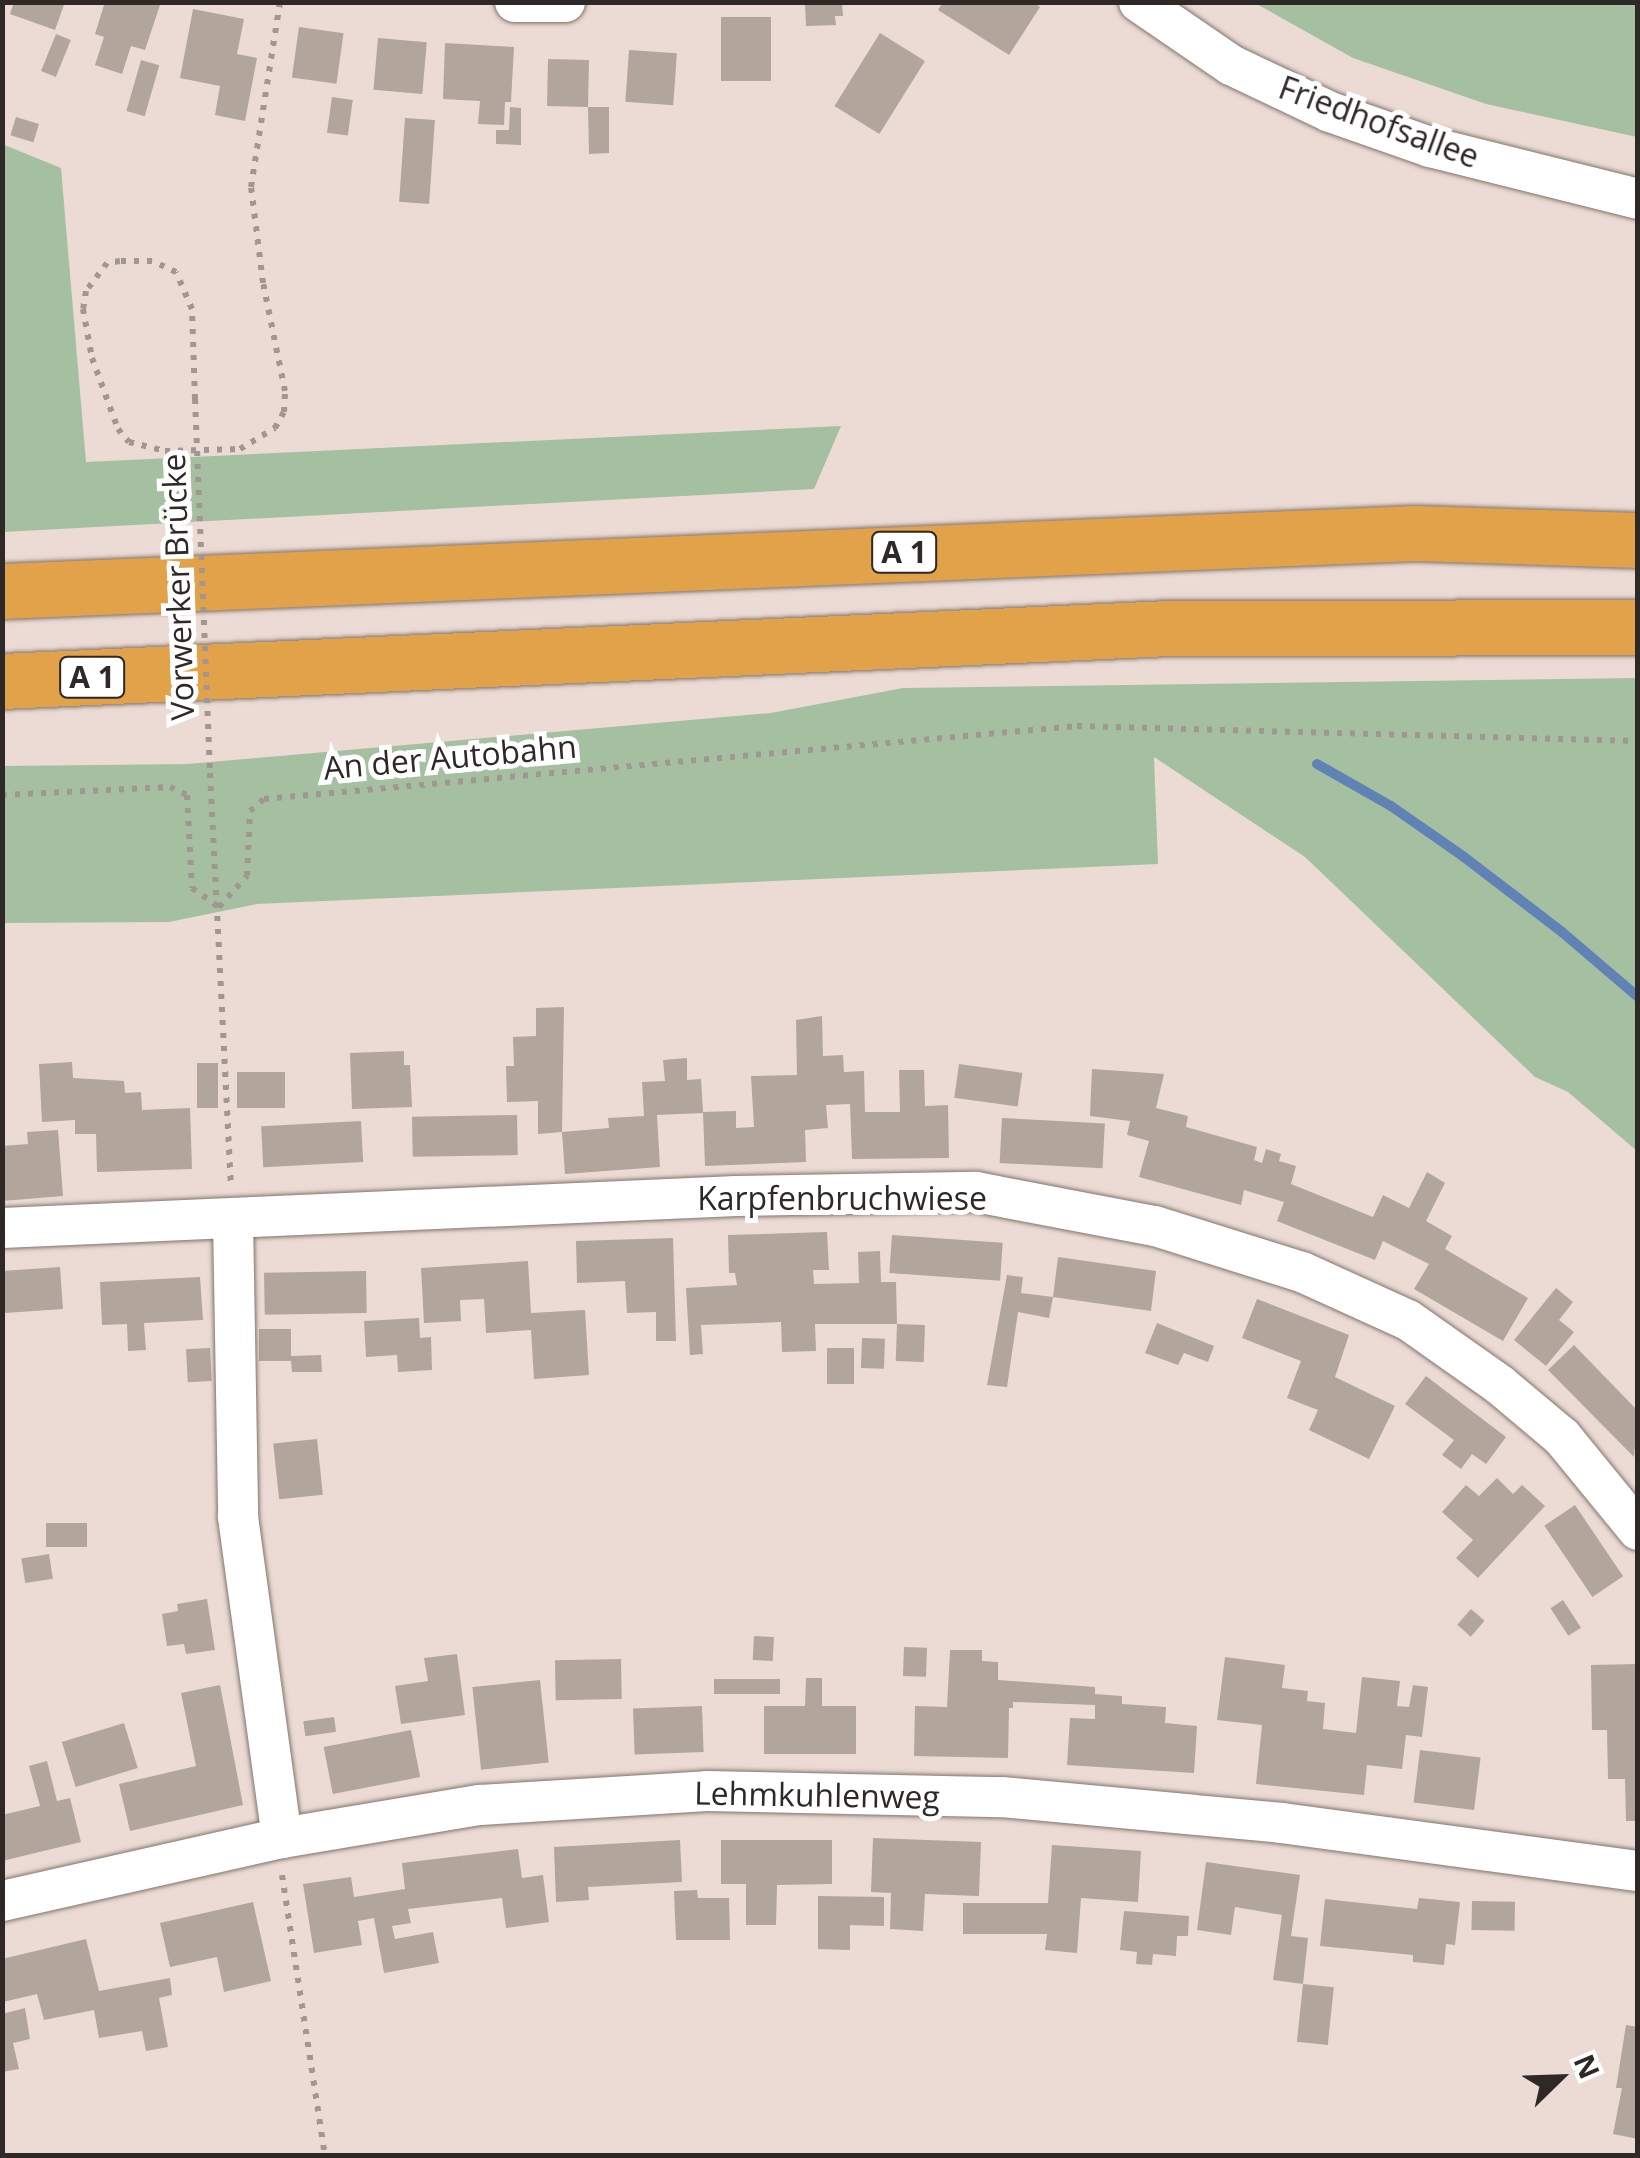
<!DOCTYPE html>
<meta charset="utf-8">
<style>
body{margin:0}
#map{position:relative;width:1640px;height:2158px;overflow:hidden;background:#ebdbd4;font-family:"Open Sans",sans-serif}
div>[style]{position:absolute}
.green>*{inset:0;background:#a5c0a1}
.stream>*{height:10px;margin:-5px;padding:0 5px;transform-origin:5px;border-radius:5px;background:#6182b5}
.building>*{inset:0;background:#b2a59c;transform-origin:0 0}
.path>*{height:6px;margin-top:-3px;transform-origin:0;background:repeating-linear-gradient(90deg,#a29691 0 5px,transparent 0 13px)}
.roads{filter:drop-shadow(0 0 2px #82746d) drop-shadow(0 0 2px #82746d)}
.minor>*{height:40px;margin:-20px;padding:0 20px;transform-origin:20px;border-radius:20px;background:#fff}
.highway>*{height:55px;margin:-27.5px;padding:0 27.5px;transform-origin:27.5px;border-radius:27.5px;background:#e1a249}
.path-bridge>*{height:6px;margin-top:-3px;transform-origin:0;background:repeating-linear-gradient(90deg,#a29691 0 5px,transparent 0 13px)}
span{translate:-50% -50%;white-space:nowrap;text-align:center;line-height:1.15;-webkit-text-stroke:10px #fff;paint-order:stroke}
.shield-label span{padding:2px 8px;background:#fff;border:2px solid;border-radius:8px;-webkit-text-stroke-width:0}
.shield-label{font-size:30px;color:#2e2826;font-weight:700}
.street-label{font-size:32px;color:#2e2826}
.frame{position:absolute;inset:0;border:5px solid #2e2826;pointer-events:none}
.north{position:absolute;left:1510px;top:2028px;width:100px;height:100px;-webkit-text-stroke:8px #fff;paint-order:stroke;rotate:67deg;font-size:28px;font-weight:700;line-height:40px;text-align:center;color:#2e2826}
.north::after{content:'';display:block;margin:auto;width:35px;height:45px;background:#2e2826;clip-path:polygon(50% 0,100% 100%,50% 72%,0 100%)}
</style>
<div id="map">
<div class="green">
<i style="clip-path:polygon(1255px 3px,1637px 3px,1637px 137px,1486px 104px,1353px 58px)"></i>
<i style="clip-path:polygon(2px 144px,61px 168px,86px 462px,841px 426px,814px 489px,3px 532px)"></i>
<i style="clip-path:polygon(1637px 678px,1637px 1151px,1568px 1092px,1535px 1077px,1305px 857px,1154px 757px,1158px 864px,257px 904px,169px 922px,3px 923px,3px 766px,188px 764px,771px 713px,903px 688px)"></i>
</div>
<div class="stream">
<i style="left:1317px;top:764px;width:85px;rotate:29.6deg"></i>
<i style="left:1391px;top:806px;width:89px;rotate:34.9deg"></i>
<i style="left:1464px;top:857px;width:123px;rotate:37.4deg"></i>
<i style="left:1562px;top:932px;width:100px;rotate:40.5deg"></i>
</div>
<div class="building">
<i style="clip-path:polygon(14px 2px,65px 2px,55px 30px,10px 14px)"></i>
<i style="clip-path:polygon(105px 2px,161px 2px,145px 50px,131px 46px,122px 74px,95px 65px,104px 37px,95px 34px)"></i>
<i style="clip-path:polygon(842px 2px,843px 16px,835px 16px,836px 25px,806px 26px,805px 3px)"></i>
<i style="clip-path:polygon(943px 2px,1033px 2px,1040px 7px,1009px 55px,938px 10px)"></i>
<i style="clip-path:polygon(193px 9px,244px 19px,237px 54px,257px 58px,245px 121px,215px 115px,220px 86px,180px 78px)"></i>
<i style="left:721px;top:17px;width:50px;height:64px"></i>
<i style="left:299px;top:27px;width:45px;height:51px;rotate:8deg"></i>
<i style="left:880px;top:33px;width:53px;height:86px;rotate:32deg"></i>
<i style="left:56px;top:34px;width:16px;height:40px;rotate:22deg"></i>
<i style="left:378px;top:38px;width:49px;height:52px;rotate:5deg"></i>
<i style="clip-path:polygon(445px 43px,514px 47px,511px 102px,505px 102px,504px 125px,478px 124px,480px 101px,443px 99px)"></i>
<i style="left:629px;top:50px;width:48px;height:52px;rotate:4deg"></i>
<i style="clip-path:polygon(548px 59px,589px 60px,588px 107px,609px 107px,609px 153px,589px 154px,588px 107px,547px 106px)"></i>
<i style="left:141px;top:60px;width:19px;height:53px;rotate:16deg"></i>
<i style="left:332px;top:97px;width:21px;height:36px;rotate:8deg"></i>
<i style="clip-path:polygon(510px 107px,521px 108px,521px 145px,496px 144px,496px 130px,509px 130px)"></i>
<i style="left:16px;top:117px;width:24px;height:19px;rotate:17deg"></i>
<i style="left:405px;top:118px;width:30px;height:84px;rotate:4deg"></i>
<i style="clip-path:polygon(564px 1007px,562px 1132px,538px 1134px,538px 1101px,507px 1102px,506px 1066px,514px 1066px,513px 1037px,536px 1036px,536px 1008px)"></i>
<i style="clip-path:polygon(822px 1016px,823px 1056px,843px 1055px,844px 1072px,864px 1071px,865px 1112px,900px 1112px,899px 1070px,924px 1070px,925px 1106px,948px 1105px,949px 1158px,852px 1159px,850px 1104px,826px 1105px,828px 1128px,805px 1130px,806px 1162px,705px 1166px,703px 1113px,657px 1115px,660px 1167px,565px 1174px,562px 1132px,609px 1128px,608px 1118px,644px 1116px,642px 1082px,665px 1081px,663px 1060px,687px 1058px,687px 1080px,701px 1079px,703px 1112px,736px 1111px,736px 1128px,754px 1127px,751px 1076px,797px 1075px,796px 1020px)"></i>
<i style="clip-path:polygon(404px 1051px,404px 1065px,410px 1065px,412px 1107px,352px 1109px,350px 1053px)"></i>
<i style="clip-path:polygon(72px 1062px,73px 1078px,124px 1081px,125px 1093px,141px 1092px,142px 1110px,190px 1108px,192px 1169px,97px 1172px,96px 1134px,75px 1134px,75px 1120px,42px 1122px,39px 1064px)"></i>
<i style="left:197px;top:1063px;width:21px;height:45px"></i>
<i style="left:959px;top:1064px;width:64px;height:34px;rotate:8deg"></i>
<i style="clip-path:polygon(1092px 1069px,1164px 1074px,1156px 1108px,1188px 1116px,1186px 1127px,1257px 1147px,1254px 1160px,1262px 1163px,1266px 1149px,1281px 1154px,1279px 1161px,1296px 1166px,1291px 1184px,1373px 1217px,1383px 1195px,1409px 1208px,1427px 1172px,1445px 1183px,1426px 1221px,1452px 1236px,1445px 1249px,1528px 1298px,1503px 1341px,1414px 1289px,1429px 1264px,1383px 1241px,1375px 1260px,1277px 1221px,1284px 1202px,1244px 1190px,1241px 1205px,1139px 1177px,1149px 1141px,1127px 1135px,1130px 1121px,1090px 1116px)"></i>
<i style="left:237px;top:1072px;width:48px;height:36px"></i>
<i style="left:517px;top:1115px;width:40px;height:105px;rotate:89deg"></i>
<i style="left:1002px;top:1118px;width:103px;height:45px;rotate:3deg"></i>
<i style="left:361px;top:1121px;width:41px;height:100px;rotate:87deg"></i>
<i style="clip-path:polygon(58px 1130px,63px 1196px,2px 1201px,2px 1146px,28px 1144px,27px 1132px)"></i>
<i style="clip-path:polygon(827px 1232px,829px 1270px,813px 1270px,814px 1284px,859px 1283px,858px 1252px,880px 1251px,881px 1282px,896px 1282px,897px 1324px,815px 1324px,816px 1351px,782px 1352px,781px 1322px,701px 1325px,703px 1354px,690px 1355px,686px 1288px,737px 1285px,735px 1273px,729px 1273px,728px 1235px)"></i>
<i style="left:892px;top:1235px;width:111px;height:38px;rotate:4deg"></i>
<i style="clip-path:polygon(673px 1238px,676px 1341px,656px 1341px,656px 1312px,627px 1313px,625px 1281px,577px 1283px,576px 1241px)"></i>
<i style="clip-path:polygon(1058px 1257px,1156px 1271px,1151px 1311px,1053px 1297px,1049px 1318px,1018px 1312px,1007px 1387px,987px 1385px,1007px 1275px,1023px 1277px,1021px 1293px,1053px 1297px)"></i>
<i style="clip-path:polygon(528px 1261px,531px 1313px,585px 1310px,589px 1375px,534px 1379px,531px 1330px,486px 1333px,484px 1299px,460px 1300px,461px 1321px,424px 1323px,421px 1268px)"></i>
<i style="left:60px;top:1267px;width:42px;height:58px;rotate:86deg"></i>
<i style="left:366px;top:1271px;width:42px;height:102px;rotate:89deg"></i>
<i style="clip-path:polygon(200px 1277px,203px 1320px,144px 1323px,146px 1350px,128px 1351px,127px 1324px,102px 1325px,100px 1282px)"></i>
<i style="clip-path:polygon(1556px 1288px,1573px 1302px,1559px 1320px,1574px 1332px,1546px 1366px,1514px 1340px)"></i>
<i style="clip-path:polygon(1257px 1299px,1349px 1335px,1335px 1377px,1395px 1406px,1369px 1459px,1309px 1430px,1318px 1410px,1287px 1398px,1301px 1361px,1242px 1338px)"></i>
<i style="clip-path:polygon(419px 1318px,420px 1338px,431px 1337px,432px 1370px,398px 1372px,397px 1355px,366px 1357px,364px 1321px)"></i>
<i style="clip-path:polygon(1157px 1323px,1214px 1346px,1208px 1362px,1184px 1353px,1178px 1365px,1145px 1353px)"></i>
<i style="left:897px;top:1324px;width:28px;height:37px;rotate:2deg"></i>
<i style="clip-path:polygon(259px 1329px,291px 1329px,291px 1356px,321px 1355px,322px 1372px,292px 1372px,291px 1361px,259px 1361px)"></i>
<i style="left:862px;top:1338px;width:23px;height:30px;rotate:2deg"></i>
<i style="clip-path:polygon(1574px 1345px,1638px 1411px,1634px 1457px,1548px 1370px)"></i>
<i style="left:210px;top:1348px;width:33px;height:24px;rotate:87deg"></i>
<i style="left:827px;top:1348px;width:27px;height:36px"></i>
<i style="clip-path:polygon(1426px 1376px,1506px 1437px,1486px 1464px,1472px 1454px,1461px 1469px,1442px 1455px,1454px 1440px,1405px 1404px)"></i>
<i style="left:317px;top:1439px;width:56px;height:44px;rotate:84deg"></i>
<i style="clip-path:polygon(1497px 1478px,1513px 1494px,1522px 1485px,1545px 1506px,1478px 1578px,1456px 1558px,1473px 1540px,1442px 1512px,1466px 1485px,1479px 1496px)"></i>
<i style="left:1575px;top:1505px;width:86px;height:37px;rotate:56deg"></i>
<i style="left:46px;top:1523px;width:41px;height:24px"></i>
<i style="left:49px;top:1554px;width:25px;height:28px;rotate:81deg"></i>
<i style="clip-path:polygon(207px 1599px,215px 1650px,186px 1654px,184px 1644px,167px 1646px,162px 1614px,178px 1611px,177px 1604px)"></i>
<i style="left:1563px;top:1600px;width:33px;height:15px;rotate:57deg"></i>
<i style="left:1471px;top:1609px;width:18px;height:21px;rotate:41deg"></i>
<i style="left:754px;top:1636px;width:20px;height:24px;rotate:3deg"></i>
<i style="left:904px;top:1647px;width:23px;height:29px;rotate:2deg"></i>
<i style="clip-path:polygon(950px 1650px,982px 1650px,982px 1661px,998px 1662px,998px 1680px,1095px 1687px,1095px 1694px,1122px 1696px,1122px 1704px,1166px 1707px,1165px 1723px,1197px 1726px,1194px 1773px,1067px 1765px,1070px 1718px,1095px 1719px,1095px 1705px,1013px 1702px,1013px 1708px,1009px 1708px,1008px 1758px,914px 1756px,915px 1706px,947px 1707px)"></i>
<i style="clip-path:polygon(457px 1654px,465px 1715px,401px 1724px,395px 1686px,428px 1681px,424px 1658px)"></i>
<i style="clip-path:polygon(1225px 1657px,1285px 1665px,1282px 1688px,1308px 1691px,1307px 1701px,1325px 1703px,1323px 1729px,1356px 1733px,1362px 1677px,1400px 1681px,1397px 1706px,1409px 1707px,1413px 1685px,1428px 1687px,1422px 1737px,1406px 1735px,1402px 1769px,1367px 1765px,1364px 1795px,1256px 1784px,1262px 1725px,1217px 1720px)"></i>
<i style="left:621px;top:1659px;width:40px;height:66px;rotate:89deg"></i>
<i style="clip-path:polygon(1638px 1664px,1638px 1821px,1626px 1821px,1625px 1779px,1608px 1779px,1607px 1730px,1592px 1730px,1591px 1665px)"></i>
<i style="clip-path:polygon(806px 1678px,822px 1678px,822px 1706px,856px 1706px,856px 1754px,764px 1754px,764px 1706px,805px 1706px)"></i>
<i style="left:780px;top:1679px;width:15px;height:66px;rotate:90deg"></i>
<i style="left:540px;top:1680px;width:83px;height:68px;rotate:84deg"></i>
<i style="clip-path:polygon(220px 1685px,243px 1805px,130px 1831px,119px 1784px,196px 1766px,181px 1693px)"></i>
<i style="left:702px;top:1706px;width:46px;height:69px;rotate:88deg"></i>
<i style="left:334px;top:1717px;width:15px;height:31px;rotate:82deg"></i>
<i style="left:124px;top:1723px;width:47px;height:65px;rotate:73deg"></i>
<i style="left:411px;top:1730px;width:48px;height:89px;rotate:79deg"></i>
<i style="left:1420px;top:1750px;width:61px;height:53px;rotate:7deg"></i>
<i style="clip-path:polygon(47px 1761px,57px 1801px,70px 1798px,81px 1842px,2px 1861px,2px 1815px,40px 1806px,29px 1766px)"></i>
<i style="clip-path:polygon(873px 1838px,981px 1842px,979px 1896px,925px 1894px,923px 1931px,890px 1929px,891px 1893px,871px 1892px)"></i>
<i style="clip-path:polygon(680px 1840px,682px 1882px,588px 1887px,589px 1900px,556px 1902px,554px 1847px)"></i>
<i style="clip-path:polygon(721px 1840px,832px 1840px,832px 1884px,777px 1885px,776px 1925px,746px 1925px,746px 1884px,721px 1884px)"></i>
<i style="clip-path:polygon(1052px 1845px,1141px 1851px,1138px 1902px,1081px 1898px,1077px 1953px,1045px 1950px,1047px 1934px,963px 1934px,963px 1903px,1048px 1903px)"></i>
<i style="clip-path:polygon(518px 1849px,522px 1878px,543px 1875px,549px 1922px,506px 1928px,502px 1898px,408px 1909px,411px 1923px,392px 1926px,395px 1939px,433px 1932px,439px 1963px,384px 1973px,374px 1918px,358px 1921px,362px 1945px,314px 1953px,303px 1884px,351px 1877px,354px 1897px,405px 1889px,402px 1863px)"></i>
<i style="clip-path:polygon(1206px 1862px,1300px 1875px,1291px 1936px,1308px 1938px,1303px 1984px,1273px 1980px,1282px 1915px,1235px 1907px,1231px 1935px,1197px 1930px)"></i>
<i style="clip-path:polygon(697px 1890px,698px 1898px,729px 1898px,730px 1940px,676px 1940px,674px 1891px)"></i>
<i style="clip-path:polygon(818px 1896px,884px 1897px,884px 1926px,850px 1925px,850px 1950px,818px 1949px)"></i>
<i style="clip-path:polygon(1419px 1898px,1460px 1902px,1455px 1945px,1446px 1944px,1444px 1965px,1413px 1962px,1413px 1955px,1320px 1946px,1325px 1899px,1417px 1909px)"></i>
<i style="left:1472px;top:1901px;width:43px;height:29px;rotate:1deg"></i>
<i style="clip-path:polygon(253px 1902px,271px 1981px,224px 1992px,217px 1957px,170px 1967px,160px 1923px)"></i>
<i style="clip-path:polygon(1124px 1911px,1189px 1916px,1188px 1936px,1177px 1936px,1176px 1956px,1153px 1954px,1152px 1965px,1136px 1964px,1137px 1952px,1120px 1950px)"></i>
<i style="clip-path:polygon(86px 1939px,99px 1991px,170px 1978px,172px 1995px,159px 1998px,168px 2047px,146px 2051px,142px 2031px,99px 2038px,94px 2010px,44px 2020px,37px 1994px,3px 2002px,2px 1959px)"></i>
<i style="left:1303px;top:1984px;width:31px;height:58px;rotate:6deg"></i>
<i style="clip-path:polygon(25px 2008px,30px 2039px,13px 2043px,19px 2069px,2px 2072px,2px 2014px)"></i>
<i style="clip-path:polygon(1626px 2025px,1638px 2027px,1638px 2139px,1613px 2134px,1622px 2088px,1616px 2088px)"></i>
</div>
<div class="path">
<i style="left:195px;top:399px;width:90px;rotate:-91.9deg"></i>
<i style="left:192px;top:309px;width:40px;rotate:-113.4deg"></i>
<i style="left:176px;top:272px;width:26px;rotate:-155deg"></i>
<i style="left:152px;top:261px;width:32px;rotate:180deg"></i>
<i style="left:120px;top:261px;width:13px;rotate:171deg"></i>
<i style="left:107px;top:263px;width:35px;rotate:127deg"></i>
<i style="left:86px;top:291px;width:18px;rotate:99deg"></i>
<i style="left:83px;top:309px;width:50px;rotate:79.6deg"></i>
<i style="left:92px;top:358px;width:76px;rotate:69.9deg"></i>
<i style="left:118px;top:429px;width:17px;rotate:50deg"></i>
<i style="left:129px;top:442px;width:37px;rotate:14deg"></i>
<i style="left:165px;top:451px;width:75px;rotate:-1.5deg"></i>
<i style="left:240px;top:449px;width:41px;rotate:-31deg"></i>
<i style="left:275px;top:428px;width:18px;rotate:-61deg"></i>
<i style="left:284px;top:412px;width:21px;rotate:-87deg"></i>
<i style="left:285px;top:391px;width:110px;rotate:-101.5deg"></i>
<i style="left:263px;top:283px;width:97px;rotate:-97.1deg"></i>
<i style="left:251px;top:187px;width:187px;rotate:-81.1deg"></i>
<i style="left:210px;top:773px;width:410px;rotate:87.1deg"></i>
<i style="left:2px;top:795px;width:168px;rotate:-2.7deg"></i>
<i style="left:170px;top:787px;width:19px;rotate:25deg"></i>
<i style="left:187px;top:795px;width:93px;rotate:86.9deg"></i>
<i style="left:192px;top:888px;width:33px;rotate:35deg"></i>
<i style="left:219px;top:907px;width:42px;rotate:-47.9deg"></i>
<i style="left:247px;top:876px;width:65px;rotate:-87.4deg"></i>
<i style="left:250px;top:811px;width:18px;rotate:-41deg"></i>
<i style="left:264px;top:799px;width:816px;rotate:-5.13deg"></i>
<i style="left:1077px;top:726px;width:561px;rotate:1.53deg"></i>
<i style="left:282px;top:1875px;width:284px;rotate:81.3deg"></i>
</div>
<div class="roads">
<div class="minor">
<i style="left:515px;top:2px;width:50px"></i>
<i style="left:1139px;top:2px;width:112px;rotate:34.4deg"></i>
<i style="left:1231px;top:65px;width:110px;rotate:25.4deg"></i>
<i style="left:1330px;top:112px;width:106px;rotate:19.3deg"></i>
<i style="left:1430px;top:147px;width:214px;rotate:14deg"></i>
<i style="left:233px;top:1219px;width:298px;rotate:89deg"></i>
<i style="left:238px;top:1517px;width:324px;rotate:82.2deg"></i>
<i style="left:2px;top:1228px;width:735px;rotate:-2.5deg"></i>
<i style="left:736px;top:1196px;width:240px;rotate:-1deg"></i>
<i style="left:976px;top:1192px;width:182px;rotate:10.8deg"></i>
<i style="left:1155px;top:1226px;width:154px;rotate:17.4deg"></i>
<i style="left:1302px;top:1272px;width:116px;rotate:24.4deg"></i>
<i style="left:1408px;top:1320px;width:113px;rotate:35.2deg"></i>
<i style="left:1500px;top:1385px;width:81px;rotate:40deg"></i>
<i style="left:1562px;top:1437px;width:120px;rotate:50.7deg"></i>
<i style="left:2px;top:1901px;width:287px;rotate:-12.7deg"></i>
<i style="left:282px;top:1838px;width:201px;rotate:-9.5deg"></i>
<i style="left:480px;top:1805px;width:227px;rotate:-3.5deg"></i>
<i style="left:707px;top:1791px;width:295px;rotate:1.2deg"></i>
<i style="left:1002px;top:1797px;width:281px;rotate:5.3deg"></i>
<i style="left:1282px;top:1823px;width:359px;rotate:7.7deg"></i>
</div>
<div class="highway">
<i style="left:2px;top:591px;width:1414px;rotate:-2.35deg"></i>
<i style="left:1415px;top:533px;width:223px;rotate:1.8deg"></i>
<i style="left:2px;top:681px;width:1169px;rotate:-2.6deg"></i>
<i style="left:1170px;top:628px;width:468px;rotate:-0.1deg"></i>
</div>
</div>
<div class="path-bridge">
<i style="left:195px;top:399px;width:374px;rotate:87.7deg"></i>
</div>
<div class="shield-label">
<span style="left:904px;top:552px">A 1</span>
<span style="left:92px;top:677px">A 1</span>
</div>
<div class="street-label">
<span style="left:1379px;top:122px;rotate:20deg">Friedhofsallee</span>
<span style="left:178px;top:587px;rotate:-92deg">Vorwerker Brücke</span>
<span style="left:450px;top:757px;rotate:-5deg">An der Autobahn</span>
<span style="left:842px;top:1198px">Karpfenbruchwiese</span>
<span style="left:817px;top:1795px;rotate:1deg">Lehmkuhlenweg</span>
</div>
<div class="frame"></div>
<div class="north">N</div>
</div>
